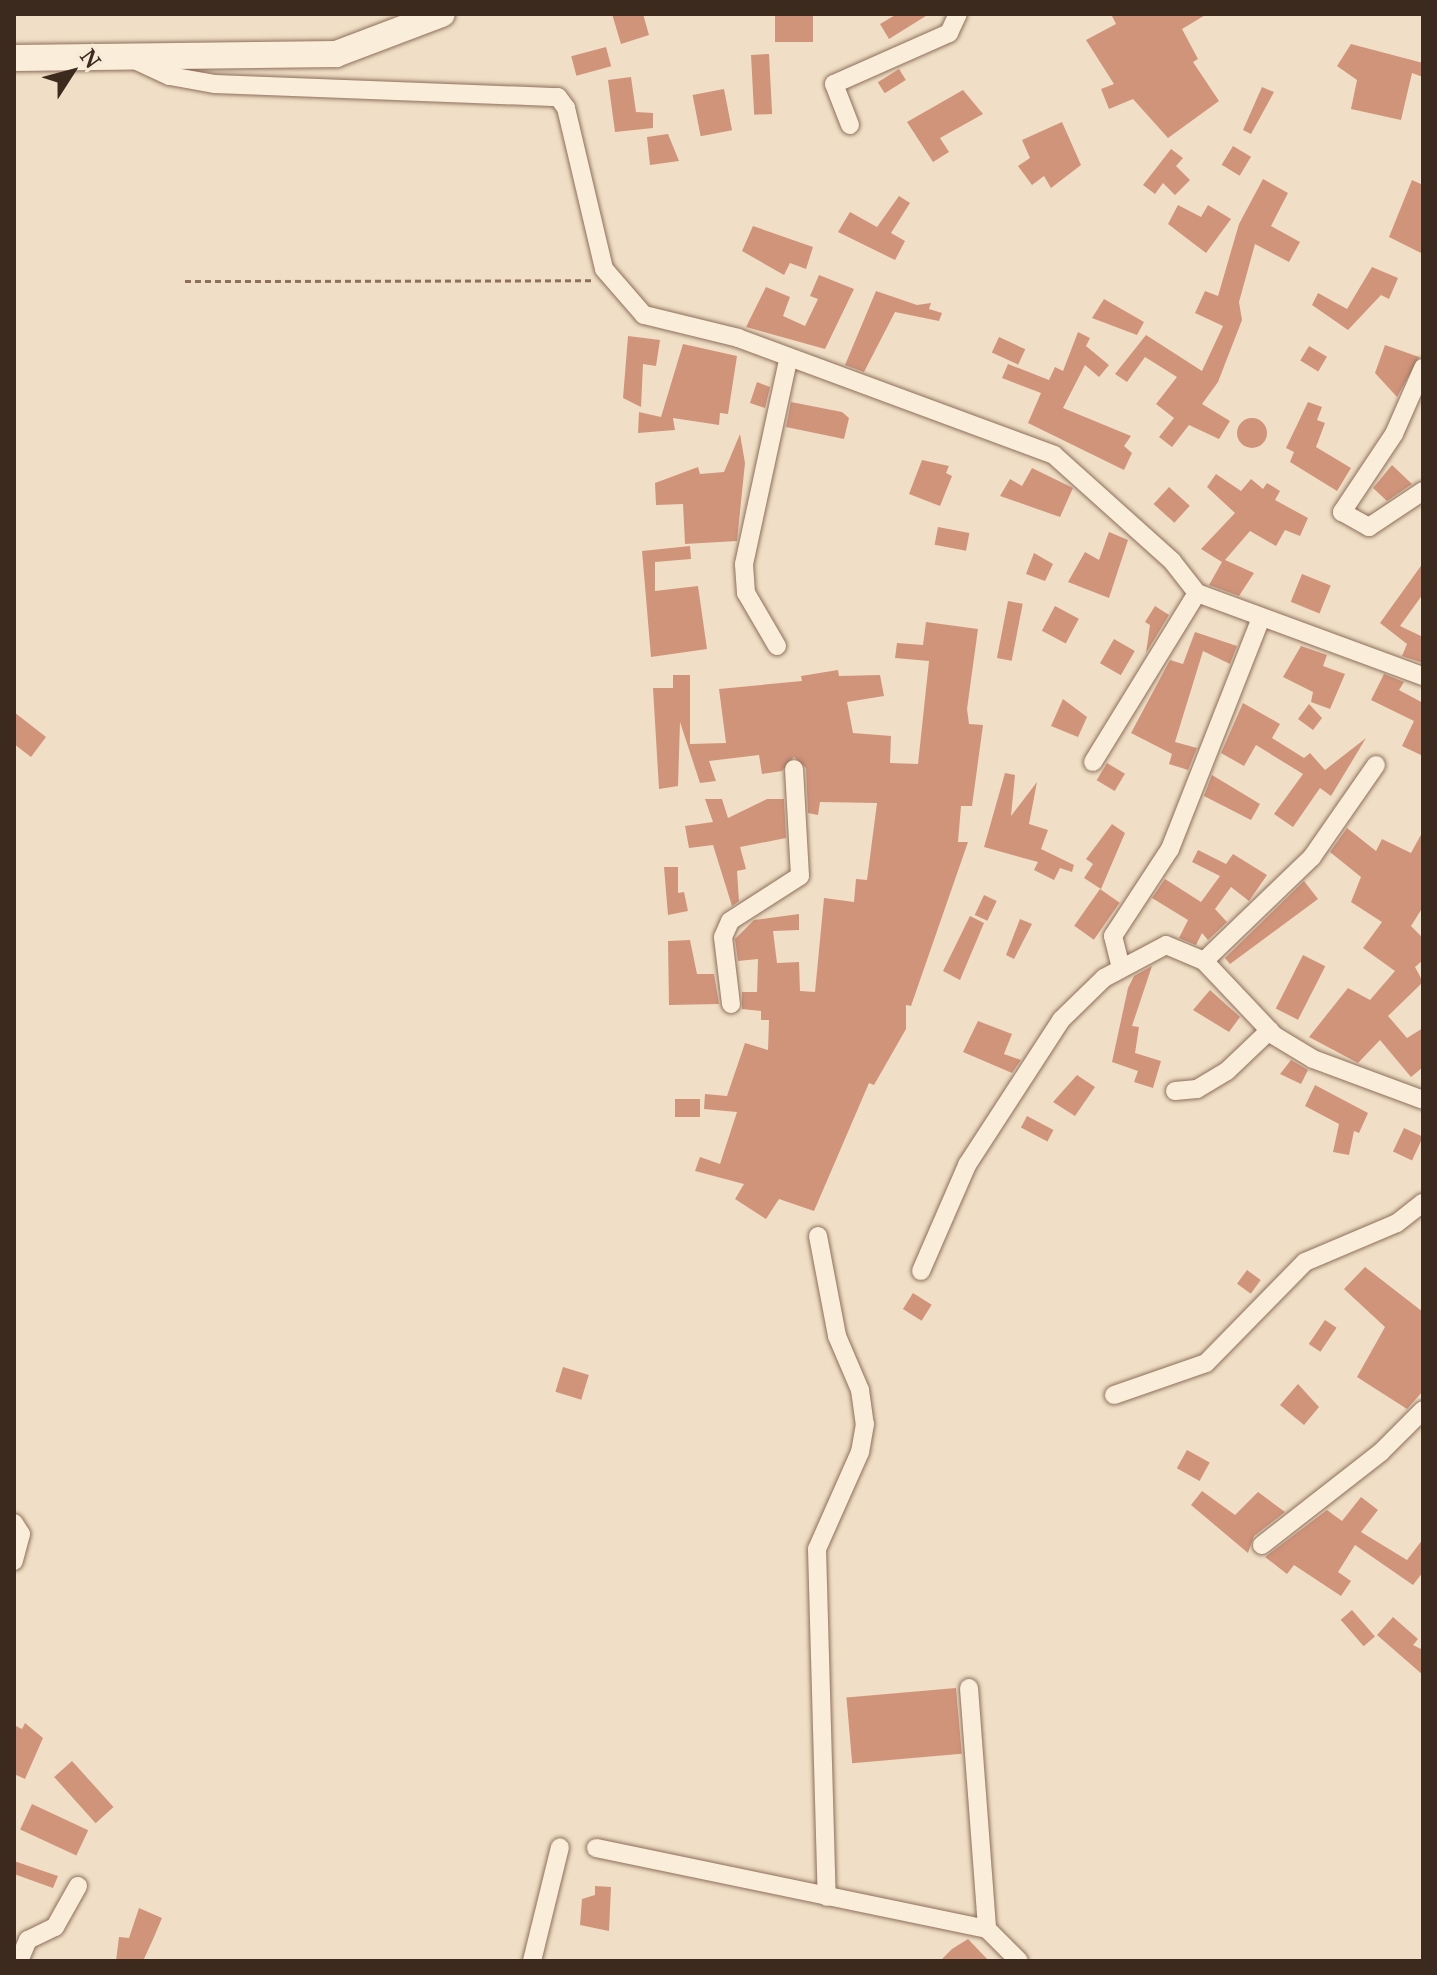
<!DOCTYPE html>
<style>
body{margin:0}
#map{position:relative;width:1437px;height:1975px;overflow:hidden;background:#f0dfc6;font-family:"Noto Serif",serif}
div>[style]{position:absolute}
.building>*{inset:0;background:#d0947b;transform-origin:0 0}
.round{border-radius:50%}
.path>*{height:3px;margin-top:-1.5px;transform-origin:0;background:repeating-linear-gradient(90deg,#8d6f5b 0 6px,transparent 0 10px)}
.roads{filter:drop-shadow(0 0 2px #8d6f5b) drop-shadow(0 0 2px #8d6f5b)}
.street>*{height:18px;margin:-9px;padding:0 9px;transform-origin:9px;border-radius:9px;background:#faedda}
.secondary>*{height:26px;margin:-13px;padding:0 13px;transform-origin:13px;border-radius:13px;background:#faedda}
span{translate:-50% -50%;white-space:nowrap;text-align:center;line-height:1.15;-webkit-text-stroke:6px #f7ead6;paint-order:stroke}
.frame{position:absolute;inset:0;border:16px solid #3d2a1f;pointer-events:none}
.north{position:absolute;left:32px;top:32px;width:80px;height:80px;-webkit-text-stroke:6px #f7ead6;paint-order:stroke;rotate:54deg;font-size:22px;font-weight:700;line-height:32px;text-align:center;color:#3d2a1f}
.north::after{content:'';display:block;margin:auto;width:28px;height:36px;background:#3d2a1f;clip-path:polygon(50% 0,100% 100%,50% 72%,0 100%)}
</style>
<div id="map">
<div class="building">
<i style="clip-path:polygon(612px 14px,643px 14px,649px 35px,621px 44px)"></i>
<i style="left:775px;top:14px;width:38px;height:28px"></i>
<i style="clip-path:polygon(897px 14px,929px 14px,889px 39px,880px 24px)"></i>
<i style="clip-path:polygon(1111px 14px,1207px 14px,1182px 29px,1198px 59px,1193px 62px,1219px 101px,1168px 138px,1133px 99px,1109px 109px,1101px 89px,1114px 84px,1086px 40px,1116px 24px)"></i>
<i style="clip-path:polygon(1351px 44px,1423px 63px,1423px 77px,1412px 73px,1401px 120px,1351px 109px,1357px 80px,1337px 66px)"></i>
<i style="left:606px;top:47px;width:20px;height:36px;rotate:75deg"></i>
<i style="left:769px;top:54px;width:60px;height:18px;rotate:87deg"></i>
<i style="left:899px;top:69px;width:13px;height:25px;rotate:58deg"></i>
<i style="clip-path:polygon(631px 77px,636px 112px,653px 113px,653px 128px,615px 132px,608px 80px)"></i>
<i style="clip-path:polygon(1262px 87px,1274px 92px,1251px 134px,1243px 130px)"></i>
<i style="left:724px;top:89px;width:42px;height:32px;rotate:79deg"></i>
<i style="clip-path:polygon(963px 90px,983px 114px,940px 138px,949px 152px,933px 162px,907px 122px)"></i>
<i style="clip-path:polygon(1062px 122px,1081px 165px,1051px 188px,1044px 176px,1032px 185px,1018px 166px,1030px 158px,1022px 140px)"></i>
<i style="clip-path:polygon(668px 134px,679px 161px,650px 165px,647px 137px)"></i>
<i style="left:1233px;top:146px;width:21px;height:22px;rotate:31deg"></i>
<i style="clip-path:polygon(1171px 149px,1183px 158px,1176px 166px,1190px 180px,1175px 195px,1163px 183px,1155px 194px,1143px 185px)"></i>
<i style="clip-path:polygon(1263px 179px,1288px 193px,1271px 226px,1300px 242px,1289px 262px,1255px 244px,1239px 302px,1242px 320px,1218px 382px,1202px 404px,1230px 421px,1219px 439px,1189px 425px,1172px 447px,1159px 437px,1174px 418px,1156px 404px,1177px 377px,1145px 357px,1127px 382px,1115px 374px,1146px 335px,1202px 371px,1223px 326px,1195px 313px,1205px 291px,1218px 296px,1239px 224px)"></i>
<i style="clip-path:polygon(1412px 180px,1423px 185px,1423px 254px,1389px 237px)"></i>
<i style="clip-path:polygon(899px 196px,910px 203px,891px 233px,905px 241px,895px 260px,838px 232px,850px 212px,877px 227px)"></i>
<i style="clip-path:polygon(1178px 205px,1201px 217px,1208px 205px,1231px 219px,1206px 253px,1168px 224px)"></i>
<i style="clip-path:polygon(753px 226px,813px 247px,806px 269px,790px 263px,784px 275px,742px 251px)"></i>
<i style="clip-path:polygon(1372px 267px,1398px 278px,1389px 299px,1381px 295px,1348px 330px,1312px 305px,1318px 293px,1347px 309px)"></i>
<i style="clip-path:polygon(819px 275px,854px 289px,825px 349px,746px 327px,766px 287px,790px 297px,783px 316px,805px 326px,818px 299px,810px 296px)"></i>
<i style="clip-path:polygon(876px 291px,917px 305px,931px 303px,929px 309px,942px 313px,939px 321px,895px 312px,864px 372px,845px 365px)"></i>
<i style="clip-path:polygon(1104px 299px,1144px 322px,1137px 335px,1092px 318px)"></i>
<i style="clip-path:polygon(1078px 332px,1090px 338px,1086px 346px,1109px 365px,1099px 377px,1085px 365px,1063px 408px,1131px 436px,1124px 446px,1132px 453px,1124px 470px,1028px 423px,1041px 393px,1002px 378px,1008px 364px,1049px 380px,1055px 367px,1063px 371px)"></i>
<i style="clip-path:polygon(628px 336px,660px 340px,656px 366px,643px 364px,641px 407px,623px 398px)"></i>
<i style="left:999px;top:337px;width:29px;height:17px;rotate:25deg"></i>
<i style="clip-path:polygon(683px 344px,737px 356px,728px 414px,720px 413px,719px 425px,673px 418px,675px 430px,638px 433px,639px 412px,661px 417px)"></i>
<i style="clip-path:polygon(1385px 345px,1419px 357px,1397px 397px,1375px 373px)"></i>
<i style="left:1309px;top:346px;width:21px;height:17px;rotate:31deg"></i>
<i style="clip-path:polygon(757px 382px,770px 387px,765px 408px,750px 403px)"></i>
<i style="clip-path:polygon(791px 402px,842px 412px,849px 418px,844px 439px,786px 427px)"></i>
<i style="clip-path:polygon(1308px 402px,1322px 407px,1317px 420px,1325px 423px,1316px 447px,1351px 468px,1337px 491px,1290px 462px,1294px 452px,1286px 448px)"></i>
<i class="round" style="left:1237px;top:418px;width:30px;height:30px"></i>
<i style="clip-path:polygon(740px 434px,745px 463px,737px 541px,685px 544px,683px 504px,656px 505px,655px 483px,698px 467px,700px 474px,724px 472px)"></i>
<i style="clip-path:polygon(922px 460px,949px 466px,946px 473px,952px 476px,940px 506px,909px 494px)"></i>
<i style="clip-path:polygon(1392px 465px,1412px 484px,1387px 501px,1373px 488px)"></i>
<i style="clip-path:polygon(1032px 468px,1073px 488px,1060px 517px,1000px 496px,1010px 479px,1022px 486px)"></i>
<i style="clip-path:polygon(1216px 474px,1241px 491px,1251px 479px,1263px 489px,1267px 483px,1280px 491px,1275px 500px,1308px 518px,1300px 536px,1285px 530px,1276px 546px,1250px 531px,1225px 560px,1254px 573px,1239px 596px,1209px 585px,1222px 562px,1201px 549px,1235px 513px,1207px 487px)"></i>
<i style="left:1169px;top:487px;width:28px;height:23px;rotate:42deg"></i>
<i style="left:938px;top:527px;width:32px;height:18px;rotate:11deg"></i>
<i style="clip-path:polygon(1109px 532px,1128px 540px,1109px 598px,1068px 582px,1085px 552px,1099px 560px)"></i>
<i style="clip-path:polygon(690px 546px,691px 559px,655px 562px,655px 591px,698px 586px,707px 649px,651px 657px,642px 551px)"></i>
<i style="clip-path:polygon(1034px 553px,1053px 564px,1045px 581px,1026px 574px)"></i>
<i style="clip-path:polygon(1423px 563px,1423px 594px,1400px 626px,1423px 637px,1423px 663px,1402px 656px,1407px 644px,1380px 623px)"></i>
<i style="left:1302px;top:574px;width:31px;height:30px;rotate:22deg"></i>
<i style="left:1008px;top:601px;width:15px;height:58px;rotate:11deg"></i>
<i style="left:1055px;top:606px;width:27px;height:28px;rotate:28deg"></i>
<i style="clip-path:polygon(1155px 606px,1169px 615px,1146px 653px,1150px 625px,1145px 622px)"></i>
<i style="clip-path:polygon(926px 622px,978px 629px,967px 709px,969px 724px,983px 725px,972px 806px,961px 806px,958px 842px,968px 842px,911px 1006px,906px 1005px,906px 1029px,874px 1085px,869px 1083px,814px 1211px,779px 1199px,766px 1219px,735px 1199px,744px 1184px,695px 1171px,700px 1157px,720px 1164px,737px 1112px,704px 1109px,705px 1094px,727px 1096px,745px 1043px,768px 1050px,769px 1020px,761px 1020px,761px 1011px,742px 1009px,742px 992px,757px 992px,758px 959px,738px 961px,735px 939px,754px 920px,799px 914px,799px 930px,773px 931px,777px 963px,799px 962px,800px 991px,815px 992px,824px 898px,854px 902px,856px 879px,867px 880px,877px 803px,820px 802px,818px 815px,808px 813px,806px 768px,794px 757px,782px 771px,762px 774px,759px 755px,709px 761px,716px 781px,700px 783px,680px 722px,678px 786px,659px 789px,653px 688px,673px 688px,673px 675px,690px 675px,690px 744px,726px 743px,719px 689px,802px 681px,801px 676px,838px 670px,839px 676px,880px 675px,884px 696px,847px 702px,853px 733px,891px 736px,890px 763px,918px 764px,929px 661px,895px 658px,897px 643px,923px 645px)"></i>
<i style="clip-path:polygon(1195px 632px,1237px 646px,1230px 664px,1203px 651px,1175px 742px,1197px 748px,1188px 770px,1169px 764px,1172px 754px,1131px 733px,1170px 660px,1183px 664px)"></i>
<i style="left:1114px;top:639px;width:24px;height:28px;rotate:30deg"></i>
<i style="clip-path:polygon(1301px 646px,1327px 655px,1323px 666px,1345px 674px,1330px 709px,1311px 702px,1313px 692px,1283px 677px)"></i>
<i style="clip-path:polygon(1384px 674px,1404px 682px,1399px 690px,1423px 703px,1423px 756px,1402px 746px,1414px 721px,1371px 700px)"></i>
<i style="clip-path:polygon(1063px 699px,1087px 717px,1078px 737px,1051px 726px)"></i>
<i style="clip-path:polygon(1243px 703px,1280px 724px,1272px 738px,1304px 758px,1310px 753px,1325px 770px,1366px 738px,1331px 796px,1320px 788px,1293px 827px,1274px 814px,1303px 774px,1256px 745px,1244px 766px,1221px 753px)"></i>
<i style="clip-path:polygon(1309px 704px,1322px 718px,1313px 730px,1298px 719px)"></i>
<i style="clip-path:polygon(14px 712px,46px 737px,31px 757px,14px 744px)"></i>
<i style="left:1107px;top:763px;width:21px;height:20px;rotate:31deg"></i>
<i style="clip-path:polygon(1005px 773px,1015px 775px,1011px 816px,1037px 782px,1029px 824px,1048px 830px,1041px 849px,1074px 865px,1072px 872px,1060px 868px,1054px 880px,1034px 870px,1038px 862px,984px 847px)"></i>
<i style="clip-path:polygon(1212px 775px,1260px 804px,1251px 820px,1204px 796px)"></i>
<i style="clip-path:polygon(705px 799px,722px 799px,728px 818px,767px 799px,784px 799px,786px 838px,740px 847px,746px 869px,737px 871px,739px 901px,732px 906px,713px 845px,689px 848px,685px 826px,713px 822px)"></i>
<i style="clip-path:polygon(1112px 824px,1125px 833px,1101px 889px,1084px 878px,1093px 864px,1086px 859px)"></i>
<i style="clip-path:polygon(1347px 828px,1376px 851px,1382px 839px,1411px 853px,1423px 831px,1423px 907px,1411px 926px,1423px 938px,1423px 960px,1415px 967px,1423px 982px,1388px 1016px,1407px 1038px,1423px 1028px,1423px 1067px,1411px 1077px,1380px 1040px,1358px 1063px,1309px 1037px,1348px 988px,1370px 1000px,1395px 971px,1363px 948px,1382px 922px,1351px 902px,1361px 877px,1330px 852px)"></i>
<i style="clip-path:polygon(1198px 850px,1226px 864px,1233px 854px,1267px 875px,1249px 901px,1231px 887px,1215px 909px,1227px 922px,1208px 940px,1202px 933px,1196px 945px,1179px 938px,1188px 920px,1152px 898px,1165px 879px,1201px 902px,1220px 876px,1192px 862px)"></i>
<i style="clip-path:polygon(664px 867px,678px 867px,678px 893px,684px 892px,688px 911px,668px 915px)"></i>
<i style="clip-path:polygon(1304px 881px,1318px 899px,1230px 964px,1225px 958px)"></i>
<i style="left:1100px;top:889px;width:24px;height:45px;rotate:35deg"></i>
<i style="left:984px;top:895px;width:14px;height:22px;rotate:25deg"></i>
<i style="clip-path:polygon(970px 916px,984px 923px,960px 980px,943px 971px)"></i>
<i style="clip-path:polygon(1020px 919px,1032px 924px,1014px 959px,1006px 955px)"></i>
<i style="clip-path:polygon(690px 940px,697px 974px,714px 974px,719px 1004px,669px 1005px,668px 941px)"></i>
<i style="left:1303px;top:955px;width:25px;height:60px;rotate:27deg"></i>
<i style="clip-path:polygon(1152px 966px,1132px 1026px,1139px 1027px,1135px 1053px,1161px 1061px,1153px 1088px,1134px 1082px,1138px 1071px,1112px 1062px,1128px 988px,1134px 976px)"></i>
<i style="clip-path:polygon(1210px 990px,1240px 1017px,1229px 1032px,1193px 1010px)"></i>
<i style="clip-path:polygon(978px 1021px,1012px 1034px,1004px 1054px,1021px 1060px,1012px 1073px,963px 1052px)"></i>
<i style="clip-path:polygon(1291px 1060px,1308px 1070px,1301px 1084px,1280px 1074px)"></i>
<i style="clip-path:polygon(1077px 1075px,1095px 1087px,1075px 1116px,1053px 1102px)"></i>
<i style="clip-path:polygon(1315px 1085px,1368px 1113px,1359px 1133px,1354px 1131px,1349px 1155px,1333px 1152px,1339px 1124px,1305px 1106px)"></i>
<i style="left:700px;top:1099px;width:18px;height:25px;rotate:90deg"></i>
<i style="left:1027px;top:1116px;width:30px;height:13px;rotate:28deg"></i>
<i style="left:1404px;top:1128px;width:21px;height:26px;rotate:25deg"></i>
<i style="clip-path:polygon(1365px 1267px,1423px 1312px,1423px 1391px,1407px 1409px,1357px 1377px,1385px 1327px,1344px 1289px)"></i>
<i style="left:1247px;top:1270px;width:17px;height:17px;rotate:36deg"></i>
<i style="left:913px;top:1293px;width:22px;height:19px;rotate:32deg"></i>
<i style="left:1325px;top:1320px;width:14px;height:29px;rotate:34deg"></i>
<i style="left:563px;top:1367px;width:27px;height:26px;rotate:17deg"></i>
<i style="clip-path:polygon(1298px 1384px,1319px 1407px,1304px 1425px,1280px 1405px)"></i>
<i style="left:1187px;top:1450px;width:26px;height:21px;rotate:29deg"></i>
<i style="clip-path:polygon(1202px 1491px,1235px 1515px,1258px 1492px,1285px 1512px,1254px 1536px,1248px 1553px,1191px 1505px)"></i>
<i style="clip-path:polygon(1361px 1497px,1378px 1510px,1361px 1532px,1407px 1560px,1423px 1539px,1423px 1572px,1413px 1585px,1355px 1545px,1338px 1572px,1351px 1581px,1341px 1596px,1294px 1565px,1287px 1574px,1265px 1557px,1327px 1510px,1342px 1521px)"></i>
<i style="left:1352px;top:1610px;width:35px;height:15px;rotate:49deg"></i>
<i style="clip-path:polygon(1393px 1617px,1418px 1639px,1413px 1645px,1423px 1650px,1423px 1675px,1377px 1635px)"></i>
<i style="left:956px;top:1688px;width:66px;height:110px;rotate:85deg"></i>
<i style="clip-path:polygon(25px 1723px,43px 1738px,25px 1779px,14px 1774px,14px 1725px,22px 1729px)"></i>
<i style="left:72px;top:1761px;width:62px;height:24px;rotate:48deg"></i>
<i style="left:32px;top:1804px;width:62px;height:28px;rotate:25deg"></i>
<i style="clip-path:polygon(14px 1861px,58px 1876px,53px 1888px,14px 1874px)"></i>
<i style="clip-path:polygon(595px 1886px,611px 1887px,609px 1931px,580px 1925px,582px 1899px,595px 1895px)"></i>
<i style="clip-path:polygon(139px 1908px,162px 1918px,154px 1937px,143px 1961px,116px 1961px,119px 1937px,129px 1938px)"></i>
<i style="clip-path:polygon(968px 1939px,989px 1961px,940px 1961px,952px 1949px)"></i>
</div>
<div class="path">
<i style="left:185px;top:281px;width:406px;rotate:-0.1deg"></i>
</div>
<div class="roads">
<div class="street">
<i style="left:135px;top:60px;width:38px;rotate:25deg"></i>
<i style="left:170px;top:76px;width:46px;rotate:10.1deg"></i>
<i style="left:215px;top:84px;width:343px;rotate:2.2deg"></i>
<i style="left:558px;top:97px;width:14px;rotate:54deg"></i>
<i style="left:566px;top:108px;width:165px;rotate:76.7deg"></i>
<i style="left:604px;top:269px;width:61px;rotate:49deg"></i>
<i style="left:644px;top:315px;width:97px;rotate:13.7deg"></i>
<i style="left:738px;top:338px;width:337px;rotate:20.3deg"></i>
<i style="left:1054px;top:455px;width:159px;rotate:41.9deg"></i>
<i style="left:1172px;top:561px;width:41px;rotate:52deg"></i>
<i style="left:1197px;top:593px;width:241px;rotate:20.2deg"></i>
<i style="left:850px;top:125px;width:44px;rotate:-111.3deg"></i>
<i style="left:834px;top:84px;width:126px;rotate:-23.9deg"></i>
<i style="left:949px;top:33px;width:21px;rotate:-65deg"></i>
<i style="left:1423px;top:368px;width:72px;rotate:113.7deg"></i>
<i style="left:1394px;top:434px;width:94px;rotate:123.7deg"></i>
<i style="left:1342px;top:512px;width:31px;rotate:29deg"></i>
<i style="left:1369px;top:527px;width:65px;rotate:-33.7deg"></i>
<i style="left:777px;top:646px;width:61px;rotate:-120.3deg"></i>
<i style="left:746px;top:593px;width:29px;rotate:-94deg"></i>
<i style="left:744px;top:564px;width:209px;rotate:-77.8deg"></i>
<i style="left:1093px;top:762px;width:198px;rotate:-58.4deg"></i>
<i style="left:1204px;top:961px;width:150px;rotate:-43.9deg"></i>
<i style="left:1312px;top:857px;width:112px;rotate:-55.2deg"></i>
<i style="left:1121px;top:968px;width:33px;rotate:-104deg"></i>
<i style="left:1113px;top:936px;width:104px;rotate:-56.8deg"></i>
<i style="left:1170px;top:849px;width:248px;rotate:-68.5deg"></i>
<i style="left:731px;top:1004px;width:67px;rotate:-96.8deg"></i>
<i style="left:723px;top:937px;width:17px;rotate:-66deg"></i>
<i style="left:730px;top:921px;width:83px;rotate:-32.7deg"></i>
<i style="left:800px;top:876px;width:107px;rotate:-93.2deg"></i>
<i style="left:1175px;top:1091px;width:22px;rotate:-5deg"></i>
<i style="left:1197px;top:1089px;width:35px;rotate:-31deg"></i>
<i style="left:1227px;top:1071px;width:59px;rotate:-43.6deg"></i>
<i style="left:818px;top:1236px;width:102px;rotate:79.2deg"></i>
<i style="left:837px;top:1336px;width:59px;rotate:66.9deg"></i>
<i style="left:860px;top:1390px;width:34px;rotate:82deg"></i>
<i style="left:865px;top:1424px;width:28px;rotate:100deg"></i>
<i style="left:860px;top:1452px;width:106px;rotate:113.9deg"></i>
<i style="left:817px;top:1549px;width:348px;rotate:88.4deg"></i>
<i style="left:921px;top:1271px;width:116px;rotate:-66.5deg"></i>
<i style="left:967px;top:1165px;width:173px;rotate:-57deg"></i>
<i style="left:1061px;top:1020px;width:60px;rotate:-44.3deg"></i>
<i style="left:1104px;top:978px;width:70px;rotate:-28deg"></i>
<i style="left:1166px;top:945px;width:41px;rotate:22.8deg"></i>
<i style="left:1204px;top:961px;width:103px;rotate:46.6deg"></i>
<i style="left:1275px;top:1036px;width:44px;rotate:31.2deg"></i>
<i style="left:1313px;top:1059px;width:117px;rotate:20.4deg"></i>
<i style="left:1114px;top:1395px;width:97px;rotate:-19.2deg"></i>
<i style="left:1206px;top:1363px;width:141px;rotate:-45.6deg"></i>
<i style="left:1305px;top:1262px;width:100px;rotate:-23deg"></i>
<i style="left:1397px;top:1223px;width:33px;rotate:-38deg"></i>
<i style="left:14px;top:1523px;width:13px;rotate:58deg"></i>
<i style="left:21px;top:1534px;width:28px;rotate:105deg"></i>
<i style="left:1262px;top:1545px;width:151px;rotate:-38deg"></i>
<i style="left:1381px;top:1452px;width:59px;rotate:-45deg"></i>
<i style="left:969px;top:1688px;width:242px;rotate:85.7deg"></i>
<i style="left:596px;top:1848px;width:399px;rotate:11.7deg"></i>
<i style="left:987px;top:1929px;width:45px;rotate:45deg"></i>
<i style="left:19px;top:1961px;width:23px;rotate:-67deg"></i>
<i style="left:28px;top:1940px;width:30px;rotate:-26deg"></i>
<i style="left:55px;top:1927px;width:47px;rotate:-60.7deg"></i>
<i style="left:532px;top:1961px;width:117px;rotate:-76.2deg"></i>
</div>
<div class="secondary">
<i style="left:14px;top:58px;width:322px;rotate:-0.7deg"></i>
<i style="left:336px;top:54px;width:113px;rotate:-20.7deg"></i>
</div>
</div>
<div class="frame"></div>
<div class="north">N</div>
</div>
